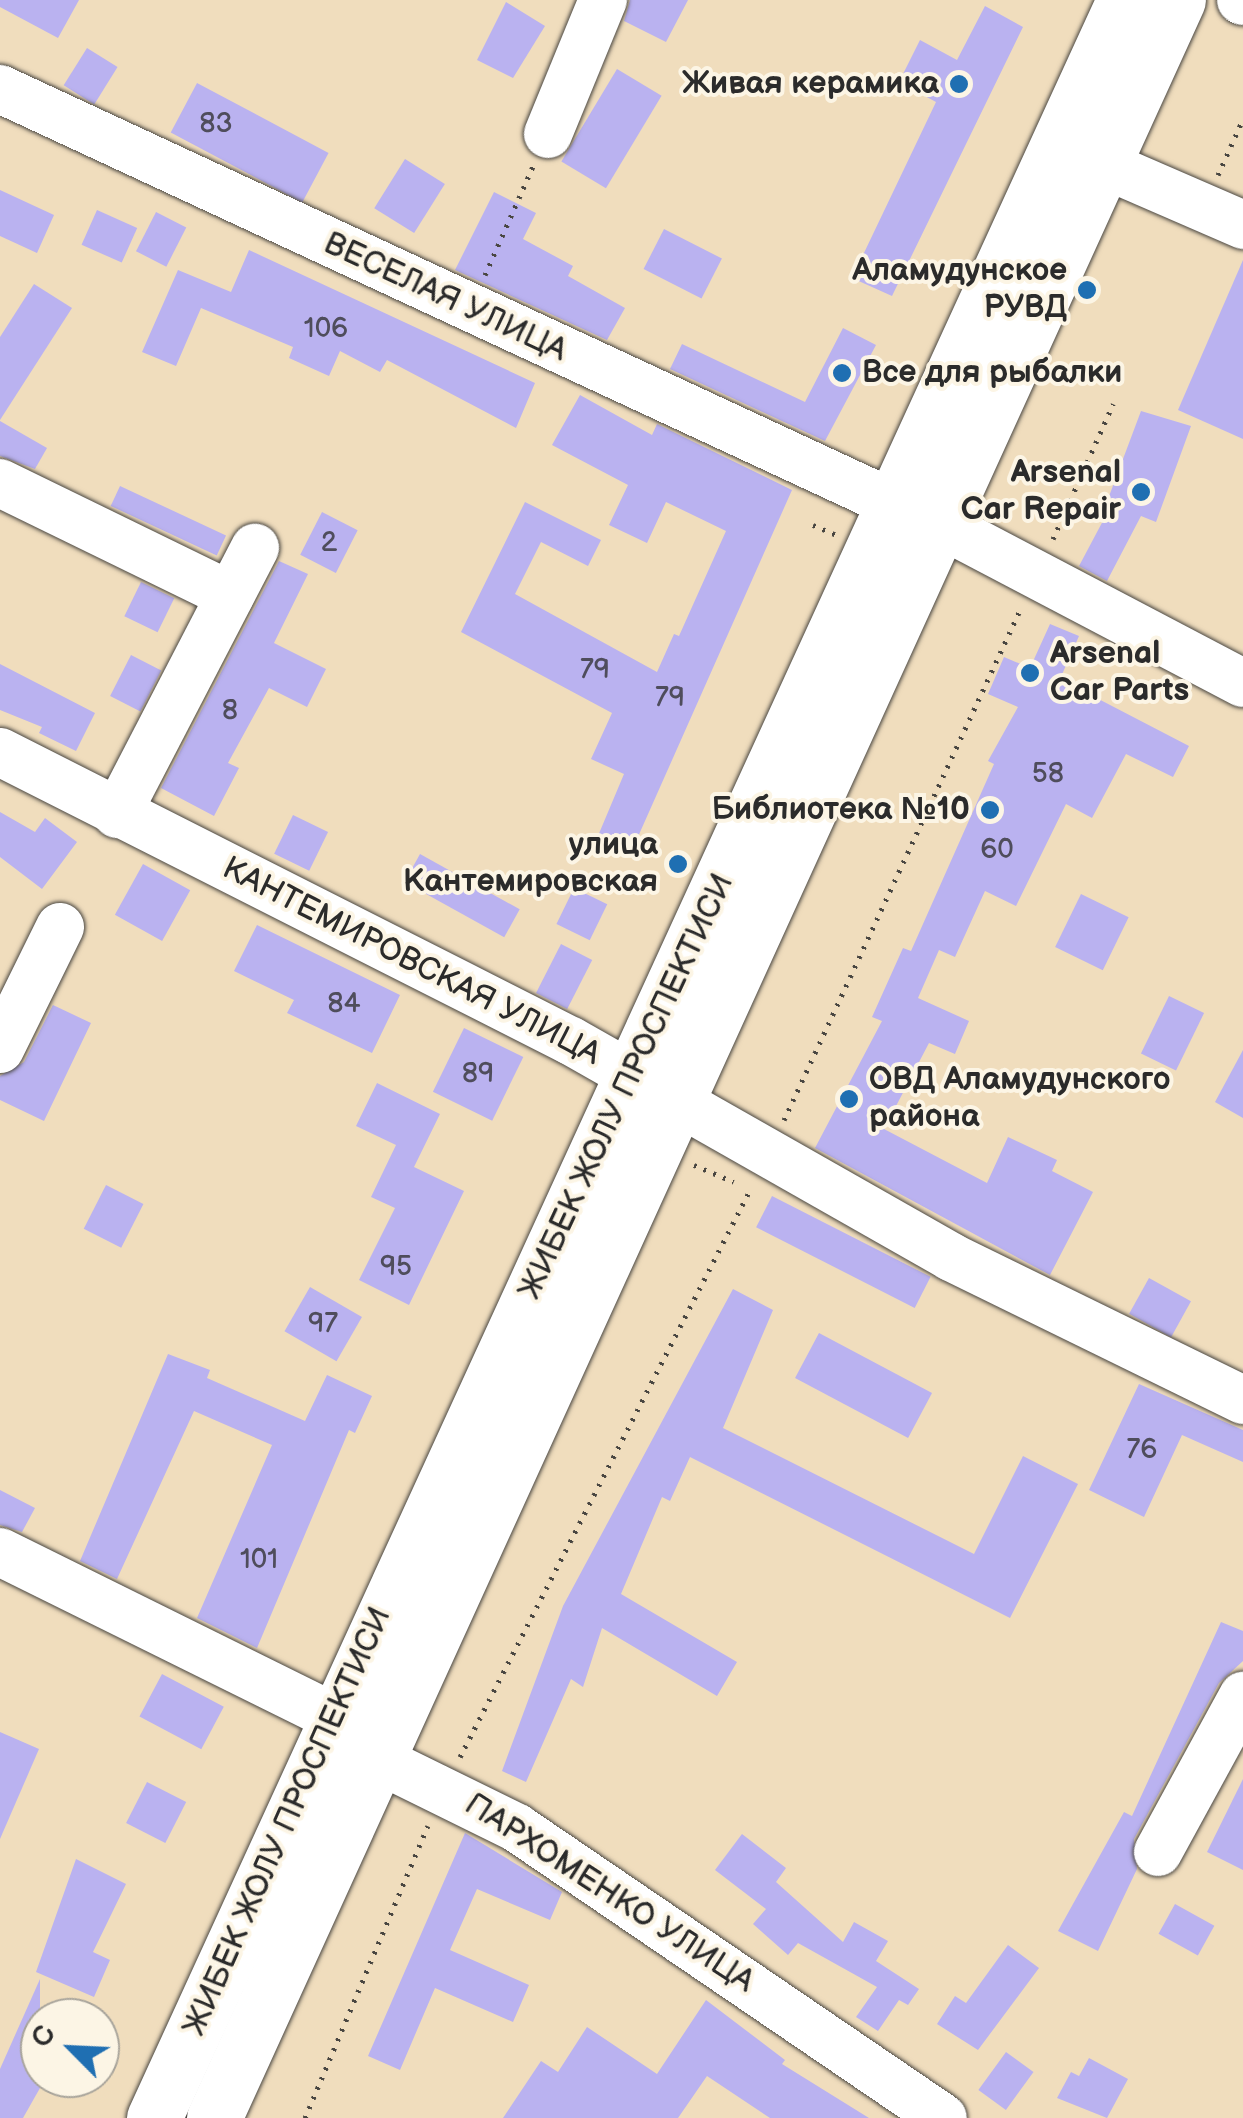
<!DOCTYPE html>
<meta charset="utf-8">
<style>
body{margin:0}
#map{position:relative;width:1243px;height:2118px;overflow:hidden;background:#f0ddbd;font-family:"Balsamiq Sans",sans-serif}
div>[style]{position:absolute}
.building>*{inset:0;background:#bab2f0;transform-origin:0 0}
.path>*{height:5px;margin-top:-2.5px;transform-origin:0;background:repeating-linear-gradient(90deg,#494641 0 2.5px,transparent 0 10.5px)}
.roads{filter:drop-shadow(0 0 2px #494641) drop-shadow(0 0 2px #494641)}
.minor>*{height:48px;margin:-24px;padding:0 24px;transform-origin:24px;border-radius:24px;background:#fff}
.major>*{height:55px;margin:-27.5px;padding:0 27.5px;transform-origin:27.5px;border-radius:27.5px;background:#fff}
.dots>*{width:28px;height:28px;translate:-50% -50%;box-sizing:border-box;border:5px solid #fcf5e5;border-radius:50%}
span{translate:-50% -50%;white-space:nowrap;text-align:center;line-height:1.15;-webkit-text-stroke:8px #fcf5e5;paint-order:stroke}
.number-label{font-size:28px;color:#4f4d5c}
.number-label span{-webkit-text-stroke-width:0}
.poi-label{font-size:32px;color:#2b2b2b;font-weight:700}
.right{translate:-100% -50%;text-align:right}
.left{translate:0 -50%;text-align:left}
.street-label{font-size:32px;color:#2b2b2b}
.north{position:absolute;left:20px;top:1998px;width:100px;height:100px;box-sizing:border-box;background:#fcf5e5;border:2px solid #a8a49b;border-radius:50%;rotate:294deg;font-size:28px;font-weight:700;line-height:40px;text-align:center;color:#2b2b2b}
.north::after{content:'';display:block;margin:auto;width:35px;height:45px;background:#1f6fb2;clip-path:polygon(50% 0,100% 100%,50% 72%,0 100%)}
</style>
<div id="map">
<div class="building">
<i style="clip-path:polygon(0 0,79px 0,58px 38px,0 7px)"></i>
<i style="clip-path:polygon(630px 0,688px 0,666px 42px,624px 21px)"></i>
<i style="clip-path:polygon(506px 2px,545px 26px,513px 78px,477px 60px)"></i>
<i style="clip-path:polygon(985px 6px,1023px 27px,892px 296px,852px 278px,936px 102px,899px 82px,920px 40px,957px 60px)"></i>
<i style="left:87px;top:48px;width:36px;height:44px;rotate:32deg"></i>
<i style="left:617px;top:69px;width:52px;height:108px;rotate:31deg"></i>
<i style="left:197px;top:83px;width:149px;height:56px;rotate:28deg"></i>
<i style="left:405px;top:159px;width:47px;height:58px;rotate:32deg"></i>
<i style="clip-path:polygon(0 190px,54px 215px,37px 253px,0 236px)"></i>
<i style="clip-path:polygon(494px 192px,536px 213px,523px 239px,573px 266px,568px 276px,625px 308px,607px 340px,455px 270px)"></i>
<i style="left:97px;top:210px;width:44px;height:38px;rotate:24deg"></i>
<i style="left:156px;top:212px;width:34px;height:44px;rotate:27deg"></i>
<i style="left:664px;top:229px;width:65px;height:45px;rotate:27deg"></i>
<i style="clip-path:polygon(249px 250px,535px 383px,516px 428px,387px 360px,380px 372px,340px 351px,329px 376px,289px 358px,293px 347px,201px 308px,176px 366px,142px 352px,178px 270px,231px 292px)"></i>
<i style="clip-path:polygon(1243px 260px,1243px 439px,1178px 410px)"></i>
<i style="clip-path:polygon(34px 284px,72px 308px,0 420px,0 337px)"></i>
<i style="clip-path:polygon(843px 328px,876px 345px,825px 441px,670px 369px,682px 344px,805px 402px)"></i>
<i style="clip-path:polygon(580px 395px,652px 435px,657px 424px,792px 490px,629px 857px,595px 843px,624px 774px,591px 759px,612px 713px,461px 632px,525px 502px,601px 540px,588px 566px,541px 542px,515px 594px,657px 672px,674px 634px,679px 636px,726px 531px,666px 502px,647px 543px,609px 525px,628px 485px,552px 445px)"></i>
<i style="clip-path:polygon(1141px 411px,1191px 426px,1156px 522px,1141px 516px,1107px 581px,1079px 566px,1113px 502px,1108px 499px)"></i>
<i style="clip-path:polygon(0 421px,47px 448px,35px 469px,0 456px)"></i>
<i style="left:120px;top:486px;width:117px;height:22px;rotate:25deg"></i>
<i style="left:322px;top:512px;width:40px;height:48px;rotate:27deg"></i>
<i style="clip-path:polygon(279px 561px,308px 574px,274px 643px,326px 669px,307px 707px,269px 688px,228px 763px,239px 768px,214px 816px,161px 788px)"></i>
<i style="left:141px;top:582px;width:37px;height:38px;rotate:26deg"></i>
<i style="clip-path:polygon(1050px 624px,1079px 636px,1060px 679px,1189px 746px,1173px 777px,1126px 754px,1092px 818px,1066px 804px,1016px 906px,985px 891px,955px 957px,939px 950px,918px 998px,969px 1021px,955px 1054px,929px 1043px,884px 1129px,987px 1183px,1008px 1137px,1057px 1160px,1052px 1171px,1093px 1192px,1050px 1275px,815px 1148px,882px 1021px,872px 1017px,903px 948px,911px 951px,994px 764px,988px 761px,1018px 707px,988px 694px,1004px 657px,1030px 668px)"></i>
<i style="left:131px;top:655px;width:34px;height:46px;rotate:27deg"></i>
<i style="clip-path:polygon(0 664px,95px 713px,76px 751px,39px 733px,42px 727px,0 710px)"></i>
<i style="clip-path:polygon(0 812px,35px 832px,45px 818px,77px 842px,42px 889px,0 857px)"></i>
<i style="left:293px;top:815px;width:39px;height:43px;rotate:26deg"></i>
<i style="left:420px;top:854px;width:114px;height:32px;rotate:29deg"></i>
<i style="left:143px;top:864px;width:54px;height:58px;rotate:29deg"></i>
<i style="left:574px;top:888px;width:37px;height:40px;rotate:26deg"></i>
<i style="left:1081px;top:894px;width:53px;height:59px;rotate:26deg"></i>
<i style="clip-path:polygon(257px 925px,400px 995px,372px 1053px,287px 1013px,294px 1000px,234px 971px)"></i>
<i style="left:561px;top:944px;width:35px;height:55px;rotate:27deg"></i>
<i style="left:1169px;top:996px;width:39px;height:64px;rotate:26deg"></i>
<i style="clip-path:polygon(53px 1005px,91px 1023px,44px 1121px,0 1100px,0 1076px,24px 1062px)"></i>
<i style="left:464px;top:1028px;width:66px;height:71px;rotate:26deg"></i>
<i style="clip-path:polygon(1243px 1050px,1243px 1118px,1215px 1102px)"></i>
<i style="clip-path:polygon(377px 1083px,440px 1114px,414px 1167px,464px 1191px,409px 1305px,359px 1280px,395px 1208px,371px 1197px,396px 1145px,356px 1126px)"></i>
<i style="left:106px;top:1185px;width:42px;height:49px;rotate:27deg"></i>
<i style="left:772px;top:1196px;width:178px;height:35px;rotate:27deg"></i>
<i style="left:1149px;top:1278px;width:48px;height:41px;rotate:29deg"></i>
<i style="left:310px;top:1287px;width:60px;height:51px;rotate:30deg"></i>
<i style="clip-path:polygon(733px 1289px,773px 1310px,723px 1428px,974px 1554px,1023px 1456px,1078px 1484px,1010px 1618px,690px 1457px,670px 1501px,662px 1497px,621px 1594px,737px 1662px,717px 1696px,602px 1628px,583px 1687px,571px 1679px,526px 1782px,502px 1771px,563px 1606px)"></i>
<i style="left:819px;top:1333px;width:128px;height:51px;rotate:28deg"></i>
<i style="clip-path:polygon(168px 1354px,210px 1370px,207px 1378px,305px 1421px,327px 1375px,372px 1396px,355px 1433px,349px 1430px,257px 1648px,197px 1618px,272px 1445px,194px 1411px,117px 1579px,80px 1561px)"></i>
<i style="clip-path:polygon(1139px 1384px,1243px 1430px,1243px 1462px,1182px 1435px,1144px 1517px,1089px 1490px)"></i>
<i style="clip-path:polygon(0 1490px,35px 1508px,22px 1532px,0 1525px)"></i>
<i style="clip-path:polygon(1221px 1622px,1243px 1631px,1243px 1661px,1219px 1683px,1134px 1839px,1137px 1869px,1098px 1951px,1058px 1931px,1124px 1812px,1132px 1816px)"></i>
<i style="left:162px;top:1674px;width:70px;height:48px;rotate:28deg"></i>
<i style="clip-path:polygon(0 1732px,39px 1749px,0 1839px)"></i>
<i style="clip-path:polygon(1243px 1779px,1243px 1870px,1207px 1852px)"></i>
<i style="left:147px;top:1782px;width:44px;height:46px;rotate:27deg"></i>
<i style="clip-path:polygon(465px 1833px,562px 1892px,550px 1920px,477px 1889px,450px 1950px,529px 1985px,513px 2022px,435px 1988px,400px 2070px,368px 2056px)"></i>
<i style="clip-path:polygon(742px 1834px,786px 1868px,776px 1882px,843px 1942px,854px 1922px,888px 1941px,876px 1961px,919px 1989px,908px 2005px,899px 2000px,878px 2031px,856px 2017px,877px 1987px,798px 1943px,788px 1955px,753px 1924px,766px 1909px,715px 1870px)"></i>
<i style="clip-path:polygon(76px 1859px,126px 1884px,93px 1952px,110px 1960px,94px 1997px,36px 1972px)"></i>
<i style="left:1175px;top:1904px;width:45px;height:34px;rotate:29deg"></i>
<i style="clip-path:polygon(1008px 1945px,1039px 1968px,978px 2050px,937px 2024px,955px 1996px,966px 2003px)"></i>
<i style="clip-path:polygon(40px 1979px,40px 2088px,23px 2118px,0 2118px,0 2069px)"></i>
<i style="clip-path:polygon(706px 2000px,785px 2060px,782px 2064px,869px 2118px,770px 2118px,707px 2076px,678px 2118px,503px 2118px,541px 2061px,558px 2072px,587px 2027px,657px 2074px)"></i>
<i style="left:1006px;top:2052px;width:34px;height:47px;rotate:36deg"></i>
<i style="clip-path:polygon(1089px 2058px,1128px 2079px,1107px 2118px,1057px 2098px,1071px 2072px,1079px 2076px)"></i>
</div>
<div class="path">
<i style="left:1218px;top:175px;width:61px;rotate:-65.9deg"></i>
<i style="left:485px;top:275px;width:119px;rotate:-66.2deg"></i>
<i style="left:813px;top:525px;width:25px;rotate:23deg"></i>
<i style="left:1053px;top:539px;width:148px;rotate:-66deg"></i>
<i style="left:784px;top:1120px;width:564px;rotate:-65.16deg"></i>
<i style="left:694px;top:1165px;width:43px;rotate:23deg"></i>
<i style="left:460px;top:1757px;width:639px;rotate:-62.91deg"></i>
<i style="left:305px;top:2118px;width:317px;rotate:-67.2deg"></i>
</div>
<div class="roads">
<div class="minor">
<i style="left:1241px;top:0;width:2px;rotate:27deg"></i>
<i style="left:0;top:89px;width:983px;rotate:24.9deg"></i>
<i style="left:548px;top:134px;width:145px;rotate:-67.7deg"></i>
<i style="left:1103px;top:164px;width:153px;rotate:23.5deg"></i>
<i style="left:0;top:483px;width:256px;rotate:26deg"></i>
<i style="left:938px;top:523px;width:344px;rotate:27.7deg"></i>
<i style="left:0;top:752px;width:640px;rotate:26.85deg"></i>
<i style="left:571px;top:1041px;width:437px;rotate:29.6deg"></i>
<i style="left:951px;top:1257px;width:325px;rotate:26.1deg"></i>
<i style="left:117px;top:814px;width:300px;rotate:-62.6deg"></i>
<i style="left:0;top:1049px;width:136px;rotate:-63.8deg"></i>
<i style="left:0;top:1552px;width:373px;rotate:26.3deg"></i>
<i style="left:334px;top:1717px;width:60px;rotate:44.3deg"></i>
<i style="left:377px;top:1759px;width:156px;rotate:26.2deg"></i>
<i style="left:517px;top:1828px;width:515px;rotate:34.25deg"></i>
<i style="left:1158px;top:1852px;width:178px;rotate:-61.4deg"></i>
</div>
<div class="major">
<i style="left:154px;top:2118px;width:2330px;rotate:-65.39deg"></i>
<i style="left:214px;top:2118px;width:2327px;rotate:-65.53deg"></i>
</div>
</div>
<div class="dots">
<i style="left:959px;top:84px;background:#1f6fb2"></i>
<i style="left:1087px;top:290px;background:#1f6fb2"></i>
<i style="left:842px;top:373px;background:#1f6fb2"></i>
<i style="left:1141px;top:492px;background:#1f6fb2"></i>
<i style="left:1030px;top:673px;background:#1f6fb2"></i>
<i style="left:990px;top:810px;background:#1f6fb2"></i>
<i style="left:678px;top:864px;background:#1f6fb2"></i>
<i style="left:849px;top:1099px;background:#1f6fb2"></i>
</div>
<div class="number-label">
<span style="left:216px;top:124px">83</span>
<span style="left:326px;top:329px">106</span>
<span style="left:329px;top:543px">2</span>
<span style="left:595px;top:670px">79</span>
<span style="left:670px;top:698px">79</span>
<span style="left:230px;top:711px">8</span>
<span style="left:1048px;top:774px">58</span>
<span style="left:997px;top:850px">60</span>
<span style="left:344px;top:1004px">84</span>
<span style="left:478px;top:1074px">89</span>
<span style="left:396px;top:1267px">95</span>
<span style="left:323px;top:1324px">97</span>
<span style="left:1142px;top:1450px">76</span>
<span style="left:259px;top:1560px">101</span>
</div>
<div class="poi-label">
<span class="right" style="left:939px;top:84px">Живая керамика</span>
<span class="right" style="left:1067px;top:290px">Аламудунское<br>РУВД</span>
<span class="left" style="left:862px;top:373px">Все для рыбалки</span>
<span class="right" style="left:1121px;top:492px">Arsenal<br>Car Repair</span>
<span class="left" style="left:1050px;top:673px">Arsenal<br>Car Parts</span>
<span class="right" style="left:970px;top:810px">Библиотека №10</span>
<span class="right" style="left:658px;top:864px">улица<br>Кантемировская</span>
<span class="left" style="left:869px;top:1099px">ОВД Аламудунского<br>района</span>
</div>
<div class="street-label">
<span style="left:445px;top:298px;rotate:25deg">ВЕСЕЛАЯ УЛИЦА</span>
<span style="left:411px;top:962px;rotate:27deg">КАНТЕМИРОВСКАЯ УЛИЦА</span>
<span style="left:627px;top:1087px;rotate:-65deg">ЖИБЕК ЖОЛУ ПРОСПЕКТИСИ</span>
<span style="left:288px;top:1822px;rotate:-66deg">ЖИБЕК ЖОЛУ ПРОСПЕКТИСИ</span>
<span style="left:609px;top:1894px;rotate:33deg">ПАРХОМЕНКО УЛИЦА</span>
</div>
<div class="north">С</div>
</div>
